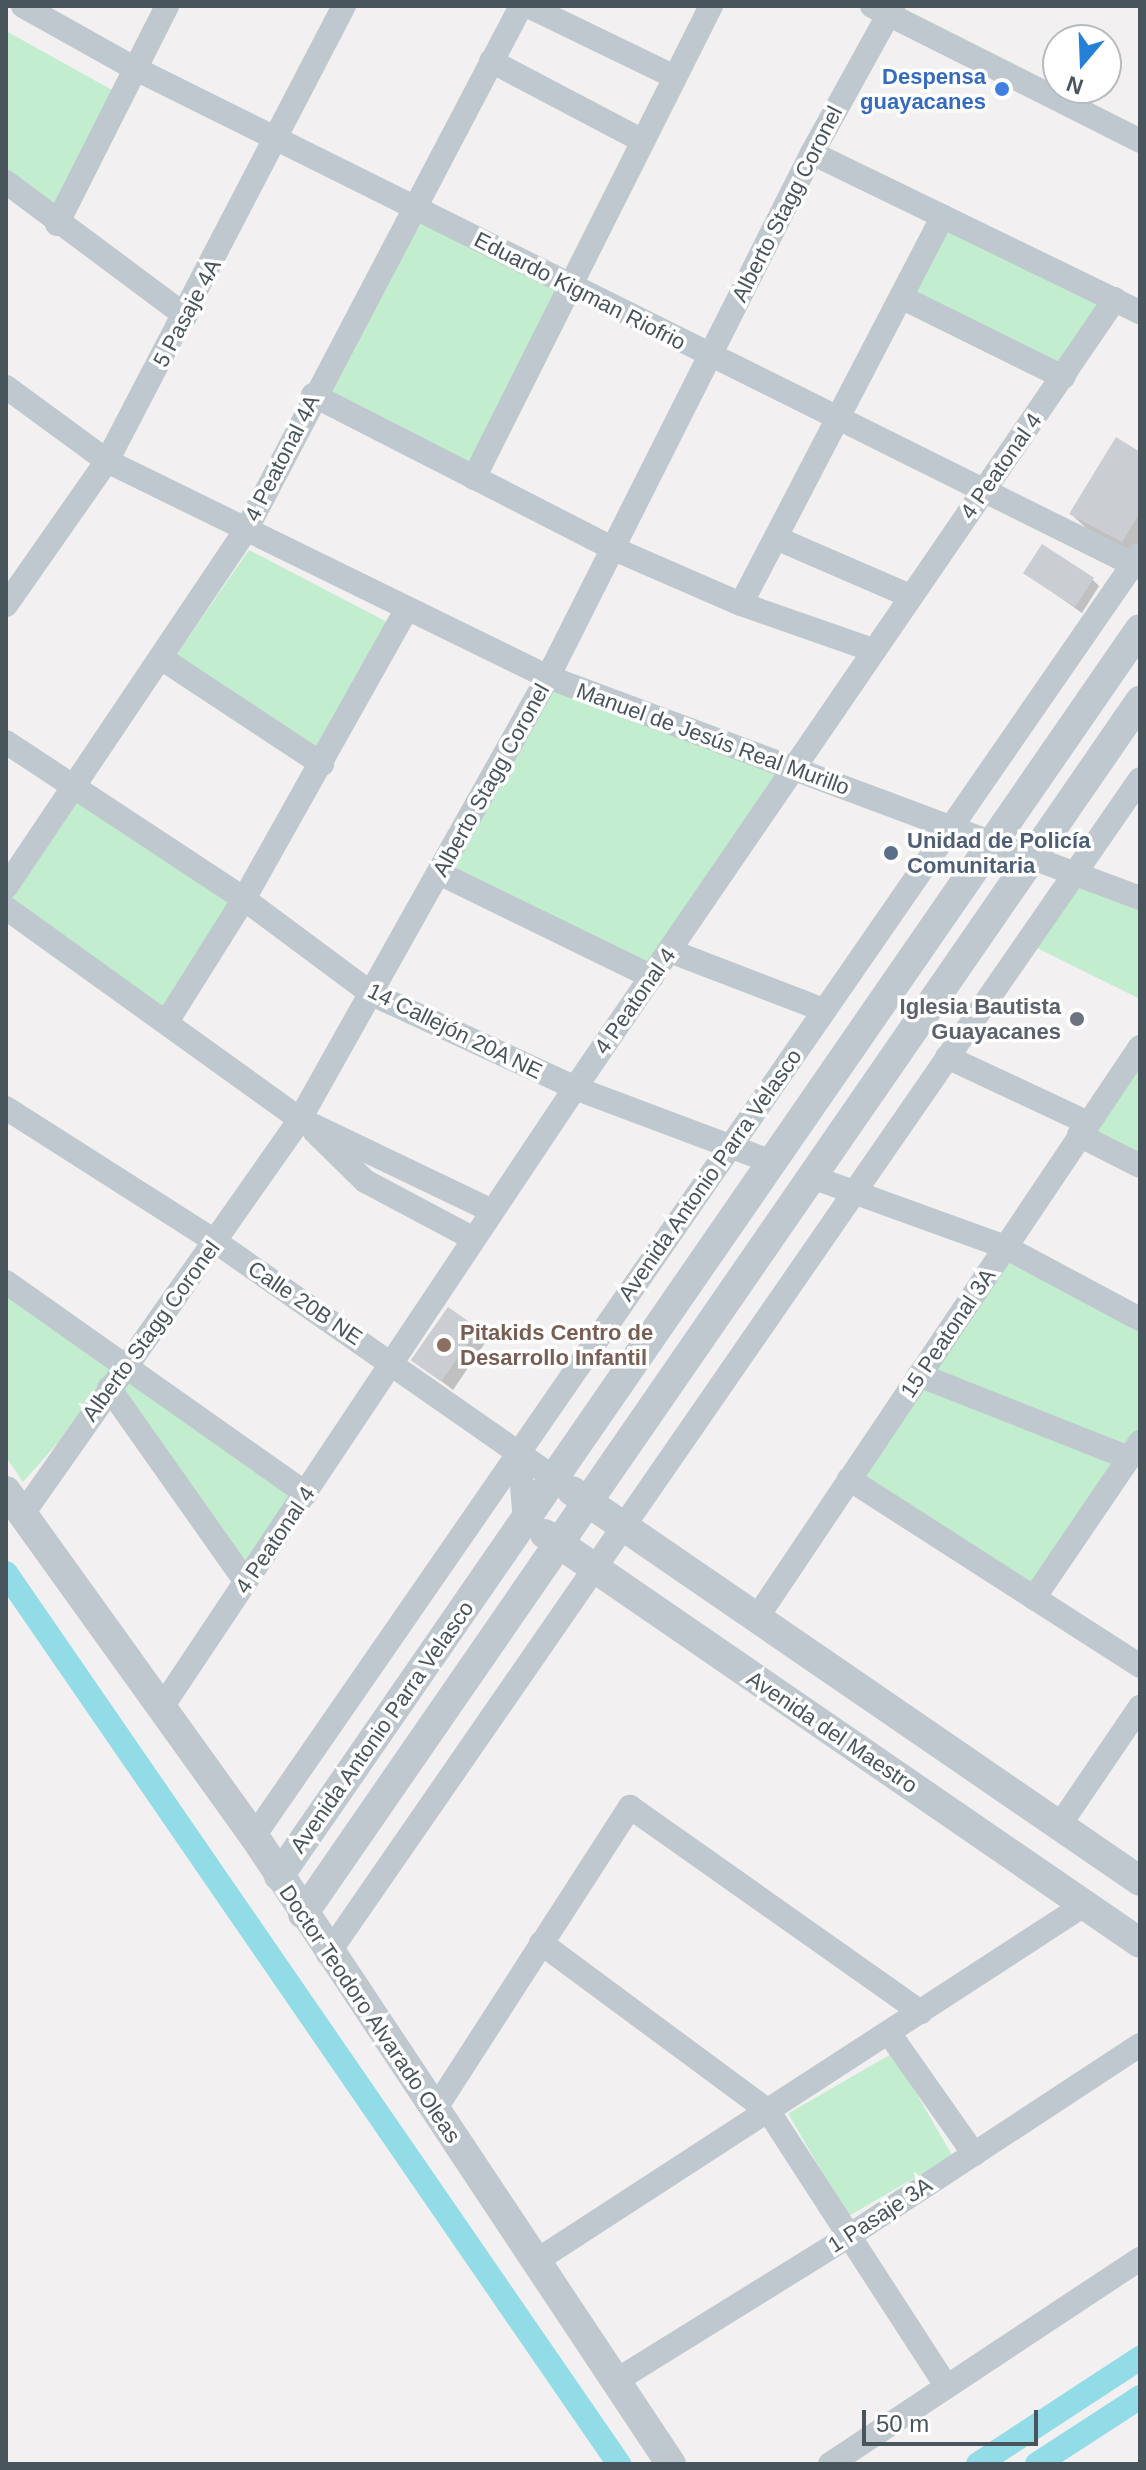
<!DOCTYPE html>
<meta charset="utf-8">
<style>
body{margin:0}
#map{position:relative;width:1146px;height:2470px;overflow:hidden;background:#f2f0f0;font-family:Arial,sans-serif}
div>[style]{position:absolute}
.green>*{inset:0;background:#c2edcf;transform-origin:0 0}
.shadow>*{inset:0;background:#0003}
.canal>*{height:24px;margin:-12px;padding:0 12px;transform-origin:12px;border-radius:12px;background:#92dce7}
.building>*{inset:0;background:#caced2;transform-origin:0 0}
.minor>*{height:24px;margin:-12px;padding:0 12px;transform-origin:12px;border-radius:12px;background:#bfc8ce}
.tertiary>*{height:30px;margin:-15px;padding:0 15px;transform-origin:15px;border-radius:15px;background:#bfc8ce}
.dots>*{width:22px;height:22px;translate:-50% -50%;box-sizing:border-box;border:4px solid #fff;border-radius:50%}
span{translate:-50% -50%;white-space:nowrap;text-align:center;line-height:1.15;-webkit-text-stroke:7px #fff;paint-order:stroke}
.shop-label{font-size:22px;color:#366cbe;font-weight:700}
.right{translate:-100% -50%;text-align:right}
.street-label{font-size:22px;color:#49555c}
.service-label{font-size:22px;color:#4e5e75;font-weight:700}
.left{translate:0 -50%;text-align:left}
.worship-label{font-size:22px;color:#5b616d;font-weight:700}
.education-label{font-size:22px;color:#785e54;font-weight:700}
.frame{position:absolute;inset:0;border:8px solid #49555c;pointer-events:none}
.north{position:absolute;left:1042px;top:24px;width:80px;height:80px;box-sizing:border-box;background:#fff;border:2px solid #b6bbbe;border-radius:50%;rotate:199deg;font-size:22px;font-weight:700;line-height:32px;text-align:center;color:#49555c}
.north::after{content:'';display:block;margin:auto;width:28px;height:36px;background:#2581d7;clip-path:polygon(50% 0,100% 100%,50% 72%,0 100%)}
.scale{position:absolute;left:862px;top:2410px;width:176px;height:36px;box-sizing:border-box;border:4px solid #49555c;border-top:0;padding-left:10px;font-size:24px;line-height:28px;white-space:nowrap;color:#49555c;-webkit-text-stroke:6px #fff;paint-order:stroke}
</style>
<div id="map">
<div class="green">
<i style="clip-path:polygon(6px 31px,121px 95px,56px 221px,6px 179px)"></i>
<i style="left:413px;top:207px;width:177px;height:213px;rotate:27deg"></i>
<i style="left:943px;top:216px;width:191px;height:91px;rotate:26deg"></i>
<i style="clip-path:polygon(249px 550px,387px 622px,314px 757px,167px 668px)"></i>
<i style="clip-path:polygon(548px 677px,794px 767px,652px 977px,439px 873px)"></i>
<i style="clip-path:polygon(73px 788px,244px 899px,168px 1020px,6px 908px,6px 887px)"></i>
<i style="clip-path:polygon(1076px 871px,1140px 898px,1140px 999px,1025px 942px)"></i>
<i style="clip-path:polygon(1140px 1048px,1140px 1166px,1081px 1136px)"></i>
<i style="clip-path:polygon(1005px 1249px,1140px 1319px,1140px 1437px,1033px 1597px,850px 1480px)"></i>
<i style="clip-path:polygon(6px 1283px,305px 1494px,246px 1582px,110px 1388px,117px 1376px,23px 1482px,6px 1457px)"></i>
<i style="left:893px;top:2053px;width:119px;height:121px;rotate:60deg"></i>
</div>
<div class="shadow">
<i style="clip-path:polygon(1140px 454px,1140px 549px,1136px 555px,1086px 528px,1071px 514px)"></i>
<i style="clip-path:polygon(1025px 573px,1092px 579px,1099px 586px,1082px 613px)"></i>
<i style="clip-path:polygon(476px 1330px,487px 1340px,453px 1390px,414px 1360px)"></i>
</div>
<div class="canal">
<i style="left:6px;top:1573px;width:1082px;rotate:55.47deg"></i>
<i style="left:978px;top:2464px;width:194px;rotate:-33.2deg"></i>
<i style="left:1037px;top:2464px;width:123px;rotate:-33deg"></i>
</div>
<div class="building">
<i style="clip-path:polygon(1116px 437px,1140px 452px,1140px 512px,1122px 542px,1069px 514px)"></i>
<i style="left:1042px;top:544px;width:62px;height:35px;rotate:33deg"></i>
<i style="left:448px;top:1307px;width:37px;height:65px;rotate:35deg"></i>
</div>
<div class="minor">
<i style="left:23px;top:6px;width:127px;rotate:29.2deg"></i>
<i style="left:134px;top:68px;width:1123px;rotate:26.43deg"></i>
<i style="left:528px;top:6px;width:163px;rotate:25.8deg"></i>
<i style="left:872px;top:6px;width:300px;rotate:26.7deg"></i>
<i style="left:491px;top:61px;width:172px;rotate:27.8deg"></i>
<i style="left:812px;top:153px;width:365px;rotate:25.9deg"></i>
<i style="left:6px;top:182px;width:224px;rotate:36.7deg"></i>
<i style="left:57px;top:224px;width:244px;rotate:-63.2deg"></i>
<i style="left:901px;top:297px;width:181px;rotate:26.3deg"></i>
<i style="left:6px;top:387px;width:125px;rotate:36.2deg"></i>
<i style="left:107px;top:461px;width:491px;rotate:26.1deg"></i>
<i style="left:548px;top:677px;width:632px;rotate:20.47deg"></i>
<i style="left:313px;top:395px;width:336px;rotate:27.1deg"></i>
<i style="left:612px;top:548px;width:141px;rotate:23.5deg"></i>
<i style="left:741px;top:604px;width:139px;rotate:19.3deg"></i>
<i style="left:474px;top:478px;width:528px;rotate:-63.34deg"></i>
<i style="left:776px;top:538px;width:146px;rotate:23.4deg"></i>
<i style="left:741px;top:604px;width:437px;rotate:-62.5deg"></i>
<i style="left:6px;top:605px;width:176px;rotate:-55deg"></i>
<i style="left:107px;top:461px;width:513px;rotate:-62.49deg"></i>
<i style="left:161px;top:658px;width:193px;rotate:33.4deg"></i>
<i style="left:6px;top:742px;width:285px;rotate:33.4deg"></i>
<i style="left:244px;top:899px;width:159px;rotate:36.6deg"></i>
<i style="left:372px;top:994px;width:224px;rotate:24.8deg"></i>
<i style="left:575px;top:1088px;width:210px;rotate:20.6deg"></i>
<i style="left:439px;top:873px;width:237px;rotate:26deg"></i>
<i style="left:6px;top:887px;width:428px;rotate:-56.1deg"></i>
<i style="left:245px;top:532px;width:594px;rotate:-62.31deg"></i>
<i style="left:6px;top:908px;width:362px;rotate:35.7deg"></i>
<i style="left:300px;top:1119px;width:213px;rotate:25.6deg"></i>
<i style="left:670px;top:951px;width:165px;rotate:21deg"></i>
<i style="left:168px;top:1020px;width:143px;rotate:-57.9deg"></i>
<i style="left:244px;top:899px;width:331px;rotate:-60.7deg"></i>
<i style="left:947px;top:1057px;width:156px;rotate:25.1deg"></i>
<i style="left:6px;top:1108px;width:249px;rotate:32.5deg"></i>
<i style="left:216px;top:1242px;width:412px;rotate:34.9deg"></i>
<i style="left:315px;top:1132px;width:70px;rotate:44.4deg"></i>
<i style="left:365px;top:1181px;width:123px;rotate:28deg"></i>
<i style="left:1079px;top:1135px;width:68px;rotate:26.9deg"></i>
<i style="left:812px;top:1177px;width:205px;rotate:19.9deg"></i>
<i style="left:1005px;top:1247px;width:153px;rotate:28.1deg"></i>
<i style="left:6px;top:1282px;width:367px;rotate:35.2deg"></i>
<i style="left:919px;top:1375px;width:226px;rotate:21.6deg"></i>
<i style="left:109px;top:1388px;width:237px;rotate:54.8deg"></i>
<i style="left:519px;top:1452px;width:68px;rotate:85deg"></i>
<i style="left:849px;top:1479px;width:346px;rotate:32.7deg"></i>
<i style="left:22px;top:1515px;width:484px;rotate:-54.9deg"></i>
<i style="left:300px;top:1119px;width:507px;rotate:-60.7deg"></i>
<i style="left:548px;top:677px;width:587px;rotate:-63.26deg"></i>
<i style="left:812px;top:153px;width:168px;rotate:-61.1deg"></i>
<i style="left:1034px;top:1598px;width:189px;rotate:-55.8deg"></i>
<i style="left:756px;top:1619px;width:689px;rotate:-56.13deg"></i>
<i style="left:162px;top:1707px;width:744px;rotate:-56.29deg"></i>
<i style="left:575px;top:1088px;width:956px;rotate:-55.61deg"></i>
<i style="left:1059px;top:1826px;width:144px;rotate:-55.8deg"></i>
<i style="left:254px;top:1836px;width:1558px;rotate:-55.35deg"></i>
<i style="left:541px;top:1943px;width:284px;rotate:36.5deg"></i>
<i style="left:769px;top:2112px;width:324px;rotate:57.1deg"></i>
<i style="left:328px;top:1954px;width:1428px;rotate:-55.35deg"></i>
<i style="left:889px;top:2033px;width:148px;rotate:54.9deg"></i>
<i style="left:434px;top:2111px;width:362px;rotate:-57.2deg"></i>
<i style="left:630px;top:1807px;width:356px;rotate:35.2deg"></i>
<i style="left:536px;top:2261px;width:653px;rotate:-33.01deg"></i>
<i style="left:617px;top:2380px;width:273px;rotate:-31.8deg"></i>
<i style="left:849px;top:2236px;width:348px;rotate:-33.3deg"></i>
<i style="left:830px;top:2464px;width:372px;rotate:-33.5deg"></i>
</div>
<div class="tertiary">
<i style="left:6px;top:1491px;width:425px;rotate:54.3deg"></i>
<i style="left:254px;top:1836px;width:754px;rotate:56.42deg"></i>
<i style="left:572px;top:1491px;width:689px;rotate:34.47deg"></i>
<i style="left:545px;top:1534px;width:722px;rotate:34.5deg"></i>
<i style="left:279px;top:1876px;width:1515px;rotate:-55.38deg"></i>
<i style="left:303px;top:1914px;width:1474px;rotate:-55.39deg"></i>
</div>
<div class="dots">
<i style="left:1002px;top:89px;background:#3f7fe0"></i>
<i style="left:891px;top:853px;background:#5c6f8a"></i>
<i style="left:1077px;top:1019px;background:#6b7280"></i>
<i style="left:444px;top:1345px;background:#8d6e63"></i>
</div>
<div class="shop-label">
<span class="right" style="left:986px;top:89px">Despensa<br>guayacanes</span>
</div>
<div class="street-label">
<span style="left:787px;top:204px;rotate:-63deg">Alberto Stagg Coronel</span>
<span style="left:580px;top:291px;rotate:27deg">Eduardo Kigman Riofrio</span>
<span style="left:187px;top:313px;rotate:-62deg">5 Pasaje 4A</span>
<span style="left:282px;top:458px;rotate:-63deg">4 Peatonal 4A</span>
<span style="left:1001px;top:466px;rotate:-55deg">4 Peatonal 4</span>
<span style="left:713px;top:739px;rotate:20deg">Manuel de Jesús Real Murillo</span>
<span style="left:491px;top:780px;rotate:-61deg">Alberto Stagg Coronel</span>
<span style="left:635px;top:1001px;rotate:-55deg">4 Peatonal 4</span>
<span style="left:455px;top:1031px;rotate:26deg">14 Callejón 20A NE</span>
<span style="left:710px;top:1175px;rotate:-55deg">Avenida Antonio Parra Velasco</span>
<span style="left:305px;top:1303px;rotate:34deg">Calle 20B NE</span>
<span style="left:151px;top:1331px;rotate:-54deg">Alberto Stagg Coronel</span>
<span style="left:948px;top:1333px;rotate:-56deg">15 Peatonal 3A</span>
<span style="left:275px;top:1540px;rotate:-56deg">4 Peatonal 4</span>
<span style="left:382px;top:1727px;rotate:-55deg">Avenida Antonio Parra Velasco</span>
<span style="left:832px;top:1732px;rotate:34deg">Avenida del Maestro</span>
<span style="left:370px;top:2014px;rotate:56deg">Doctor Teodoro Alvarado Oleas</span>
<span style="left:880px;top:2215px;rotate:-33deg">1 Pasaje 3A</span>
</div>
<div class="service-label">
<span class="left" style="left:907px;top:853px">Unidad de Policía<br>Comunitaria</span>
</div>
<div class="worship-label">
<span class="right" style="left:1061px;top:1019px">Iglesia Bautista<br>Guayacanes</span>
</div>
<div class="education-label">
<span class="left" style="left:460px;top:1345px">Pitakids Centro de<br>Desarrollo Infantil</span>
</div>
<div class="frame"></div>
<div class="north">N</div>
<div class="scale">50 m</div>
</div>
